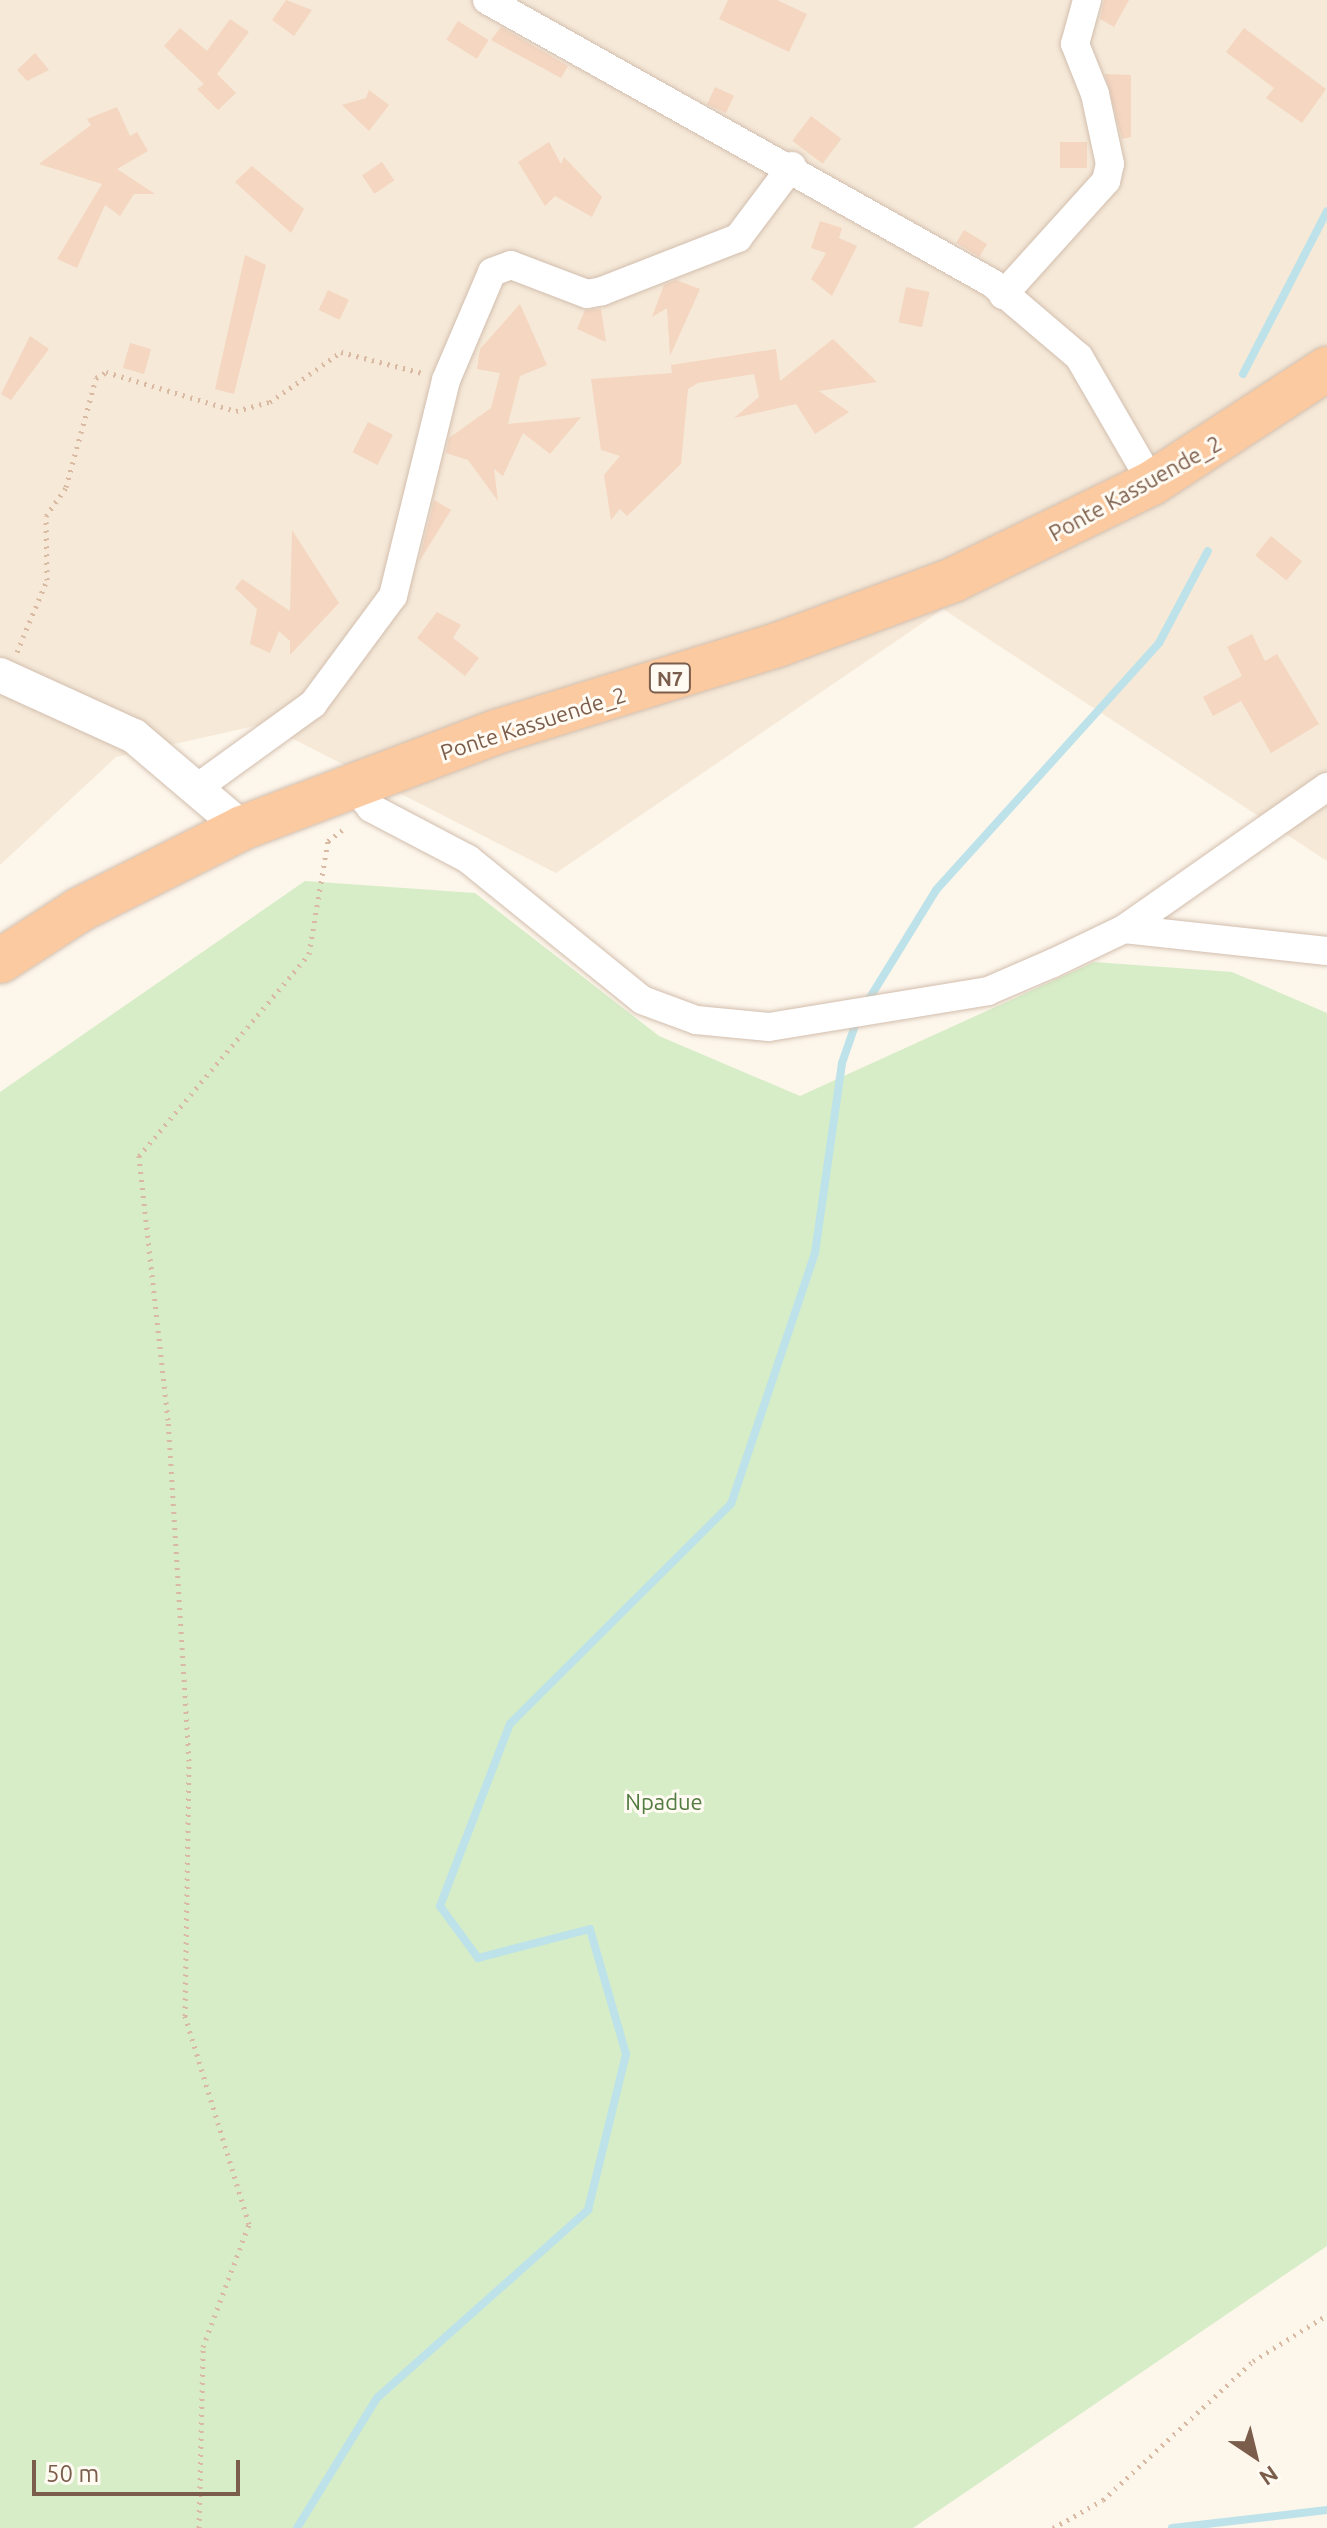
<!DOCTYPE html>
<style>
body{margin:0}
#map{position:relative;width:1327px;height:2528px;overflow:hidden;background:#fdf6eb;font-family:Ubuntu,sans-serif}
div>[style]{position:absolute}
.residential>*{inset:0;background:#f6e9d8}
.green>*{inset:0;background:#d6edc7}
.stream>*{height:8px;margin:-4px;padding:0 4px;transform-origin:4px;border-radius:4px;background:#bde2e9}
.building>*{inset:0;background:#f4d6c1;transform-origin:0 0}
.path>*{height:5px;margin-top:-2.5px;transform-origin:0;background:repeating-linear-gradient(90deg,#dab9a3 0 2px,transparent 0 8px)}
.roads{filter:drop-shadow(0 0 2px #d2beae) drop-shadow(0 0 2px #d2beae)}
.minor>*{height:28px;margin:-14px;padding:0 14px;transform-origin:14px;border-radius:14px;background:#fff}
.tertiary>*{height:34px;margin:-17px;padding:0 17px;transform-origin:17px;border-radius:17px;background:#fff}
.trunk>*{height:44px;margin:-22px;padding:0 22px;transform-origin:22px;border-radius:22px;background:#fccaa0}
span{translate:-50% -50%;white-space:nowrap;text-align:center;line-height:1.15;-webkit-text-stroke:6px #fffaf2;paint-order:stroke}
.shield-label span{padding:2px 6px;background:#fffaf2;border:2px solid;border-radius:6px;-webkit-text-stroke-width:0}
.shield-label{font-size:20px;color:#7b5d4b;font-weight:700}
.street-label{font-size:22px;color:#7b5d4b}
.park-label{font-size:22px;color:#517b40}
.north{position:absolute;left:1215px;top:2416px;width:80px;height:80px;-webkit-text-stroke:6px #fffaf2;paint-order:stroke;rotate:145deg;font-size:22px;font-weight:700;line-height:32px;text-align:center;color:#7b5d4b}
.north::after{content:'';display:block;margin:auto;width:28px;height:36px;background:#7b5d4b;clip-path:polygon(50% 0,100% 100%,50% 72%,0 100%)}
.scale{position:absolute;left:32px;top:2460px;width:208px;height:36px;box-sizing:border-box;border:4px solid #7b5d4b;border-top:0;padding-left:10px;font-size:24px;line-height:28px;white-space:nowrap;color:#7b5d4b;-webkit-text-stroke:6px #fffaf2;paint-order:stroke}
</style>
<div id="map">
<div class="residential">
<i style="clip-path:polygon(0 0,1327px 0,1327px 861px,943px 609px,556px 873px,264px 724px,116px 757px,0 865px)"></i>
</div>
<div class="green">
<i style="clip-path:polygon(305px 881px,475px 893px,659px 1036px,800px 1096px,1094px 962px,1232px 972px,1327px 1013px,1327px 2246px,913px 2528px,0 2528px,0 1092px)"></i>
</div>
<div class="stream">
<i style="left:1243px;top:374px;width:183px;rotate:-62.7deg"></i>
<i style="left:866px;top:1004px;width:134px;rotate:-58.4deg"></i>
<i style="left:936px;top:890px;width:333px;rotate:-47.9deg"></i>
<i style="left:1159px;top:643px;width:104px;rotate:-62deg"></i>
<i style="left:297px;top:2528px;width:153px;rotate:-58.4deg"></i>
<i style="left:377px;top:2398px;width:283px;rotate:-41.7deg"></i>
<i style="left:588px;top:2210px;width:161px;rotate:-76.3deg"></i>
<i style="left:626px;top:2054px;width:130px;rotate:-106.1deg"></i>
<i style="left:590px;top:1929px;width:116px;rotate:165.5deg"></i>
<i style="left:478px;top:1958px;width:64px;rotate:-126.2deg"></i>
<i style="left:440px;top:1906px;width:195px;rotate:-69deg"></i>
<i style="left:510px;top:1724px;width:312px;rotate:-44.9deg"></i>
<i style="left:731px;top:1504px;width:265px;rotate:-71.5deg"></i>
<i style="left:815px;top:1253px;width:192px;rotate:-81.9deg"></i>
<i style="left:842px;top:1063px;width:46px;rotate:-70.8deg"></i>
<i style="left:1172px;top:2528px;width:156px;rotate:-6.6deg"></i>
</div>
<div class="building">
<i style="clip-path:polygon(286px 0,312px 10px,294px 36px,272px 20px)"></i>
<i style="clip-path:polygon(728px 0,777px 0,807px 14px,789px 52px,719px 19px)"></i>
<i style="clip-path:polygon(1104px 0,1129px 0,1114px 27px,1100px 19px)"></i>
<i style="clip-path:polygon(230px 19px,249px 32px,217px 74px,236px 93px,218px 110px,197px 89px,204px 84px,164px 46px,180px 28px,207px 51px)"></i>
<i style="left:458px;top:21px;width:36px;height:22px;rotate:32deg"></i>
<i style="clip-path:polygon(501px 27px,568px 66px,561px 78px,491px 40px)"></i>
<i style="clip-path:polygon(1244px 28px,1326px 89px,1302px 123px,1266px 98px,1274px 88px,1226px 52px)"></i>
<i style="clip-path:polygon(35px 53px,49px 70px,27px 81px,17px 70px)"></i>
<i style="clip-path:polygon(1105px 74px,1131px 75px,1131px 137px,1122px 139px)"></i>
<i style="left:715px;top:87px;width:21px;height:19px;rotate:25deg"></i>
<i style="clip-path:polygon(369px 90px,389px 105px,369px 131px,342px 105px,366px 98px)"></i>
<i style="clip-path:polygon(117px 107px,130px 136px,137px 132px,148px 151px,117px 169px,155px 194px,134px 194px,120px 216px,105px 205px,77px 268px,57px 259px,102px 184px,39px 164px,91px 125px,87px 119px)"></i>
<i style="left:811px;top:116px;width:38px;height:31px;rotate:37deg"></i>
<i style="clip-path:polygon(549px 142px,561px 164px,564px 157px,602px 197px,592px 217px,555px 196px,545px 206px,518px 162px)"></i>
<i style="left:1060px;top:142px;width:27px;height:26px"></i>
<i style="left:382px;top:162px;width:22px;height:24px;rotate:56deg"></i>
<i style="clip-path:polygon(252px 166px,304px 209px,291px 233px,235px 182px)"></i>
<i style="clip-path:polygon(820px 221px,842px 228px,839px 238px,857px 246px,832px 296px,811px 279px,826px 253px,811px 248px)"></i>
<i style="left:964px;top:230px;width:27px;height:15px;rotate:31deg"></i>
<i style="clip-path:polygon(245px 255px,266px 265px,234px 394px,215px 389px)"></i>
<i style="clip-path:polygon(676px 280px,700px 289px,670px 356px,667px 308px,652px 317px,664px 285px)"></i>
<i style="left:906px;top:287px;width:24px;height:36px;rotate:12deg"></i>
<i style="left:328px;top:290px;width:23px;height:22px;rotate:25deg"></i>
<i style="clip-path:polygon(520px 304px,547px 365px,520px 376px,508px 424px,581px 417px,550px 454px,523px 433px,503px 476px,494px 469px,498px 501px,468px 460px,446px 453px,449px 438px,491px 408px,500px 373px,477px 369px,480px 349px)"></i>
<i style="clip-path:polygon(601px 309px,606px 342px,577px 329px,585px 310px)"></i>
<i style="clip-path:polygon(30px 336px,49px 349px,11px 400px,1px 394px)"></i>
<i style="clip-path:polygon(833px 339px,877px 382px,819px 391px,849px 412px,815px 434px,796px 404px,734px 418px,759px 397px,754px 374px,698px 383px,688px 389px,681px 464px,627px 516px,620px 509px,611px 520px,604px 475px,620px 456px,601px 450px,591px 379px,672px 373px,671px 365px,776px 349px,780px 381px)"></i>
<i style="left:130px;top:343px;width:22px;height:26px;rotate:16deg"></i>
<i style="left:368px;top:422px;width:28px;height:34px;rotate:27deg"></i>
<i style="clip-path:polygon(434px 500px,451px 510px,419px 562px)"></i>
<i style="clip-path:polygon(292px 530px,339px 603px,290px 655px,290px 641px,279px 631px,270px 653px,250px 644px,257px 609px,235px 588px,242px 579px,290px 611px)"></i>
<i style="left:1271px;top:536px;width:40px;height:25px;rotate:39deg"></i>
<i style="clip-path:polygon(437px 612px,461px 625px,453px 638px,479px 658px,465px 676px,417px 638px)"></i>
<i style="clip-path:polygon(1252px 634px,1265px 661px,1277px 654px,1319px 724px,1271px 753px,1241px 701px,1213px 716px,1203px 697px,1242px 676px,1227px 647px)"></i>
</div>
<div class="path">
<i style="left:17px;top:652px;width:78px;rotate:-67.4deg"></i>
<i style="left:47px;top:580px;width:64px;rotate:-90.9deg"></i>
<i style="left:46px;top:516px;width:35px;rotate:-55deg"></i>
<i style="left:66px;top:487px;width:113px;rotate:-74.6deg"></i>
<i style="left:96px;top:378px;width:12px;rotate:-31deg"></i>
<i style="left:106px;top:372px;width:136px;rotate:16.7deg"></i>
<i style="left:236px;top:411px;width:35px;rotate:-15deg"></i>
<i style="left:270px;top:402px;width:87px;rotate:-35.2deg"></i>
<i style="left:341px;top:352px;width:84px;rotate:14.5deg"></i>
<i style="left:199px;top:2528px;width:181px;rotate:-88.7deg"></i>
<i style="left:203px;top:2347px;width:131px;rotate:-69.5deg"></i>
<i style="left:249px;top:2224px;width:218px;rotate:-107.1deg"></i>
<i style="left:185px;top:2016px;width:255px;rotate:-89.1deg"></i>
<i style="left:189px;top:1761px;width:342px;rotate:-93.5deg"></i>
<i style="left:168px;top:1420px;width:266px;rotate:-96.3deg"></i>
<i style="left:139px;top:1156px;width:264px;rotate:-49.9deg"></i>
<i style="left:309px;top:954px;width:115px;rotate:-80.5deg"></i>
<i style="left:328px;top:841px;width:18px;rotate:-38deg"></i>
<i style="left:1053px;top:2528px;width:57px;rotate:-29.2deg"></i>
<i style="left:1103px;top:2500px;width:205px;rotate:-42.8deg"></i>
<i style="left:1253px;top:2361px;width:87px;rotate:-31.9deg"></i>
</div>
<div class="roads">
<div class="minor">
<i style="left:487px;top:0;width:579px;rotate:29.27deg"></i>
<i style="left:992px;top:283px;width:114px;rotate:40.4deg"></i>
<i style="left:1079px;top:357px;width:146px;rotate:59.9deg"></i>
<i style="left:1003px;top:295px;width:154px;rotate:-47.9deg"></i>
<i style="left:1106px;top:181px;width:17px;rotate:-77deg"></i>
<i style="left:1110px;top:164px;width:72px;rotate:-102.1deg"></i>
<i style="left:1095px;top:94px;width:54px;rotate:-111.8deg"></i>
<i style="left:1075px;top:44px;width:46px;rotate:-74.7deg"></i>
<i style="left:353px;top:785px;width:29px;rotate:52deg"></i>
<i style="left:371px;top:808px;width:110px;rotate:27.7deg"></i>
<i style="left:468px;top:859px;width:224px;rotate:39deg"></i>
<i style="left:642px;top:1000px;width:58px;rotate:20.3deg"></i>
<i style="left:696px;top:1020px;width:73px;rotate:5.5deg"></i>
<i style="left:769px;top:1027px;width:222px;rotate:-9.3deg"></i>
<i style="left:988px;top:991px;width:71px;rotate:-23.3deg"></i>
<i style="left:1053px;top:963px;width:79px;rotate:-25.6deg"></i>
<i style="left:1124px;top:929px;width:248px;rotate:-35deg"></i>
<i style="left:197px;top:788px;width:143px;rotate:-35.9deg"></i>
<i style="left:313px;top:704px;width:134px;rotate:-53.5deg"></i>
<i style="left:393px;top:596px;width:222px;rotate:-76.2deg"></i>
<i style="left:446px;top:380px;width:117px;rotate:-66.9deg"></i>
<i style="left:492px;top:272px;width:20px;rotate:-20deg"></i>
<i style="left:511px;top:265px;width:81px;rotate:20.9deg"></i>
<i style="left:587px;top:294px;width:15px;rotate:-11deg"></i>
<i style="left:602px;top:291px;width:146px;rotate:-21.3deg"></i>
<i style="left:738px;top:238px;width:90px;rotate:-53.1deg"></i>
<i style="left:1124px;top:929px;width:204px;rotate:6.2deg"></i>
</div>
<div class="tertiary">
<i style="left:0;top:675px;width:147px;rotate:24.5deg"></i>
<i style="left:134px;top:736px;width:142px;rotate:40.4deg"></i>
</div>
<div class="trunk">
<i style="left:0;top:961px;width:94px;rotate:-32.8deg"></i>
<i style="left:79px;top:910px;width:182px;rotate:-26.7deg"></i>
<i style="left:242px;top:828px;width:272px;rotate:-20.7deg"></i>
<i style="left:496px;top:732px;width:297px;rotate:-17.2deg"></i>
<i style="left:780px;top:644px;width:184px;rotate:-20.3deg"></i>
<i style="left:953px;top:580px;width:221px;rotate:-26deg"></i>
<i style="left:1152px;top:483px;width:209px;rotate:-33.1deg"></i>
</div>
</div>
<div class="shield-label">
<span style="left:670px;top:678px">N7</span>
</div>
<div class="street-label">
<span style="left:1135px;top:488px;rotate:-29deg">Ponte Kassuende_2</span>
<span style="left:533px;top:723px;rotate:-18deg">Ponte Kassuende_2</span>
</div>
<div class="park-label">
<span style="left:664px;top:1802px">Npadue</span>
</div>
<div class="north">N</div>
<div class="scale">50 m</div>
</div>
